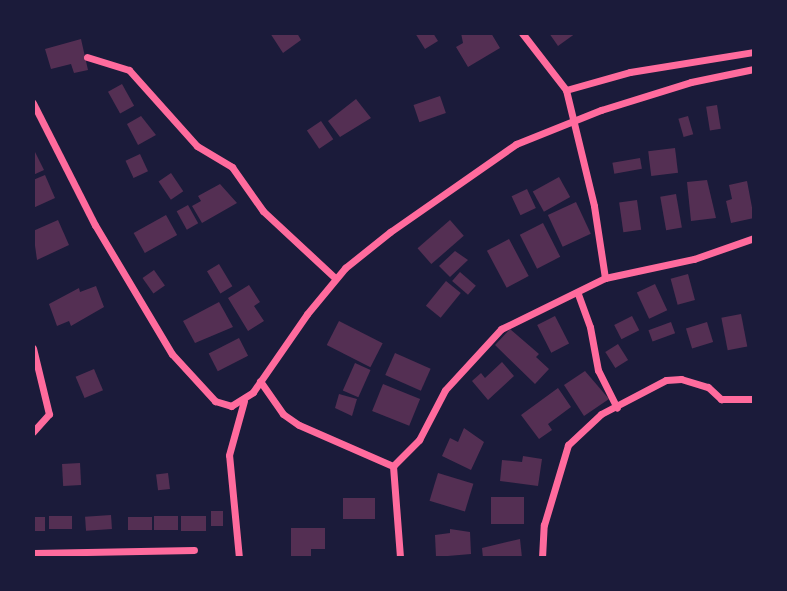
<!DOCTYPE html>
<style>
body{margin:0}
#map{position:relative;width:787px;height:591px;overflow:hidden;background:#1b1b3a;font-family:Barlow,sans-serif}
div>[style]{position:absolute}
.building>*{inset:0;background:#542f53;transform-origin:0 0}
.minor>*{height:7px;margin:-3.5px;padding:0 3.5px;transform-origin:3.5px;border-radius:3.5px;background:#ff6b9d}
span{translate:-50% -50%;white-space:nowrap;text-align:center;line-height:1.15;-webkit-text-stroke:5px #1b1b3a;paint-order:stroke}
.frame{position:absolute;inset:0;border:35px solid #1b1b3a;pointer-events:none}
</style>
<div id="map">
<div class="building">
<i style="clip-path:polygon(270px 33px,297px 33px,301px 40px,283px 53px)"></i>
<i style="clip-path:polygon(415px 33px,433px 33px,438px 41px,425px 49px)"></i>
<i style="clip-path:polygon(461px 33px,491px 33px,500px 48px,468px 67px,456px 47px,463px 43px)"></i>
<i style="clip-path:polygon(549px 33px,576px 33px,558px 46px)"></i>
<i style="clip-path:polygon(81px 39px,88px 70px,74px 73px,71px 64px,51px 69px,45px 49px)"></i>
<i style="left:122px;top:84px;width:25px;height:16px;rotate:61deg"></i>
<i style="left:440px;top:96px;width:18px;height:28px;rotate:71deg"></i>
<i style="clip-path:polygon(356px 99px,371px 118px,340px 137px,328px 121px)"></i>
<i style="left:717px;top:105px;width:24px;height:11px;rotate:81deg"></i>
<i style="clip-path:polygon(141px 116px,156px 135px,138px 145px,127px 124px)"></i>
<i style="left:688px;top:116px;width:19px;height:10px;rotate:74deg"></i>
<i style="left:321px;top:121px;width:22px;height:17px;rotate:56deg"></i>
<i style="left:675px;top:148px;width:25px;height:27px;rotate:83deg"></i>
<i style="clip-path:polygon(35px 152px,44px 170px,33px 175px,33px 153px)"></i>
<i style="left:140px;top:154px;width:19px;height:16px;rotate:65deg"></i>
<i style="left:640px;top:158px;width:11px;height:28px;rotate:80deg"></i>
<i style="left:171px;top:173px;width:22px;height:15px;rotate:56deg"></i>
<i style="clip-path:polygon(45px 175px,55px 198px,33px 208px,33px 180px)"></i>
<i style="left:559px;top:177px;width:23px;height:30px;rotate:61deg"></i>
<i style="clip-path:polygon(707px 180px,716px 218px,691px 221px,687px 182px)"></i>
<i style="clip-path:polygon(747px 181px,754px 218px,731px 223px,726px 201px,732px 199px,729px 185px)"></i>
<i style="clip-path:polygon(220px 184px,237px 203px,202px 223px,192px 206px,201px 201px,198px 196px)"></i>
<i style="left:527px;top:189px;width:21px;height:17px;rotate:65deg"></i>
<i style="left:676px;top:194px;width:34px;height:16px;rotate:80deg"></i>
<i style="left:637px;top:200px;width:30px;height:18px;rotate:82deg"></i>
<i style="left:576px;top:202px;width:35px;height:31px;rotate:65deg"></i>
<i style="left:188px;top:205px;width:21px;height:13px;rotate:61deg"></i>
<i style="left:166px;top:215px;width:23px;height:37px;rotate:61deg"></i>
<i style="clip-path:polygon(58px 220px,69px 245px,37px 260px,33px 231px)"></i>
<i style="left:450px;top:220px;width:21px;height:43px;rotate:49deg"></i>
<i style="left:543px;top:223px;width:38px;height:26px;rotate:63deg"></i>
<i style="left:509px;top:239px;width:42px;height:25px;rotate:62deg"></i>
<i style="clip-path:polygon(455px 251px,468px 260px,450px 277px,439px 266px)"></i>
<i style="left:219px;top:264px;width:26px;height:14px;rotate:59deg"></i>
<i style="left:154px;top:270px;width:19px;height:14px;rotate:55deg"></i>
<i style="left:460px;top:272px;width:21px;height:12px;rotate:41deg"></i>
<i style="left:688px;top:274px;width:27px;height:18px;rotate:75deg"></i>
<i style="left:446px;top:281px;width:19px;height:32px;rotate:39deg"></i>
<i style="left:655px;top:284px;width:29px;height:20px;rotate:65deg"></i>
<i style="clip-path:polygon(249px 285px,260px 302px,254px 306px,264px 321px,248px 331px,228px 298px)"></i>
<i style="clip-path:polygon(96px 286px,104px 307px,71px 326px,69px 321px,57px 326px,49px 304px,79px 288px,80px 292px)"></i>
<i style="clip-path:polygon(219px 302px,233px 327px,195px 343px,183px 321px)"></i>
<i style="left:741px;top:314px;width:33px;height:20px;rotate:79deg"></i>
<i style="left:555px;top:316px;width:31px;height:20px;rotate:63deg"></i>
<i style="left:632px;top:316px;width:16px;height:20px;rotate:63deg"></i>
<i style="left:339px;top:321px;width:49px;height:27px;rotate:27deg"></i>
<i style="left:671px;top:322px;width:12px;height:24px;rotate:70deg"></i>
<i style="left:707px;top:322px;width:21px;height:22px;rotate:73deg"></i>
<i style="clip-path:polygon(510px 329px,539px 354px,536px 357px,549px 369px,535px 384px,495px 345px)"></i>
<i style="left:239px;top:338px;width:20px;height:34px;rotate:63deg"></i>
<i style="left:618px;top:344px;width:19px;height:15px;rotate:58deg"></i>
<i style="left:395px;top:353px;width:39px;height:24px;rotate:24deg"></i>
<i style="clip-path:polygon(502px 362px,514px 376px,488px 400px,472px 381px,481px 373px,485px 378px)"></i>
<i style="left:355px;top:363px;width:17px;height:30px;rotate:24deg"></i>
<i style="left:94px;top:369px;width:23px;height:20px;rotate:67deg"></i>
<i style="clip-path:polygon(585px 371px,609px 399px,584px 416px,564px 385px)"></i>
<i style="left:383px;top:384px;width:40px;height:29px;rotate:22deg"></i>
<i style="clip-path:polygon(558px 388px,571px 407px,548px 424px,552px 430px,539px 439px,521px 415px)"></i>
<i style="clip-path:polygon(339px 394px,357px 399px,352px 416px,335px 408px)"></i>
<i style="clip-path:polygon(464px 428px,484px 442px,471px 470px,442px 456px,450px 438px,458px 442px)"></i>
<i style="clip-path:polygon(523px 456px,542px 459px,538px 486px,500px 481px,502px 460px,522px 462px)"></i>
<i style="left:80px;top:463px;width:22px;height:18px;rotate:87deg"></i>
<i style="left:168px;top:473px;width:16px;height:12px;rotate:83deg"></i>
<i style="left:438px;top:473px;width:37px;height:29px;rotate:17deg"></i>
<i style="left:491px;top:497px;width:33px;height:27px"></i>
<i style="left:343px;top:498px;width:32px;height:21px"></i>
<i style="left:211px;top:511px;width:12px;height:15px"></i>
<i style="left:111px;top:515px;width:14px;height:26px;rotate:86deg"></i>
<i style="left:72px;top:516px;width:13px;height:23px;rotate:90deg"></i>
<i style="left:154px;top:516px;width:24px;height:14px"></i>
<i style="left:206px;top:516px;width:15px;height:25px;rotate:90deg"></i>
<i style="left:33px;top:517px;width:12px;height:14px"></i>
<i style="left:128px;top:517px;width:24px;height:13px"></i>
<i style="clip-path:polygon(291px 528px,325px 528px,325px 549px,311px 549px,311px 558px,291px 558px)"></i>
<i style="clip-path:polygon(450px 529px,470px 532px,471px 554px,436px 557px,435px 535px,450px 533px)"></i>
<i style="clip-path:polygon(520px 539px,522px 558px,483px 558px,482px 548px)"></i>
</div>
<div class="minor">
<i style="left:522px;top:33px;width:72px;rotate:52.3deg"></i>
<i style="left:566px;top:90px;width:119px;rotate:76.4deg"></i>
<i style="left:594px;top:206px;width:73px;rotate:81.3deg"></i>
<i style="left:87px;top:57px;width:44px;rotate:17.2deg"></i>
<i style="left:129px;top:70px;width:102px;rotate:48.2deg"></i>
<i style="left:197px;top:146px;width:41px;rotate:31deg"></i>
<i style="left:232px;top:167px;width:54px;rotate:54.8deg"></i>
<i style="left:263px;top:211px;width:98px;rotate:42.9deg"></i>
<i style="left:566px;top:90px;width:66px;rotate:-15.7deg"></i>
<i style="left:630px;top:72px;width:126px;rotate:-9.2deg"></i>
<i style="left:33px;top:103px;width:137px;rotate:63.1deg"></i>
<i style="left:95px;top:225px;width:150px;rotate:59.2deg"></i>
<i style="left:172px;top:354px;width:64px;rotate:47.5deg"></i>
<i style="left:215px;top:401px;width:17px;rotate:17deg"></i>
<i style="left:231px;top:406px;width:26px;rotate:-32deg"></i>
<i style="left:253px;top:392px;width:95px;rotate:-55.3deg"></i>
<i style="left:307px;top:314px;width:60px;rotate:-50.4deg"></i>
<i style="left:345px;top:268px;width:58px;rotate:-38.7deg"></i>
<i style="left:390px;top:232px;width:154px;rotate:-34.9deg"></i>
<i style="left:516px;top:144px;width:92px;rotate:-21.8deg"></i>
<i style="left:601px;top:110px;width:94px;rotate:-17.3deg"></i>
<i style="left:691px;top:82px;width:64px;rotate:-11.7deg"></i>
<i style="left:578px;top:294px;width:35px;rotate:70deg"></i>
<i style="left:590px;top:327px;width:44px;rotate:79.5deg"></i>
<i style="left:598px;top:370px;width:42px;rotate:63.4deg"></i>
<i style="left:33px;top:348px;width:68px;rotate:76.4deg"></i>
<i style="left:49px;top:414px;width:24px;rotate:132deg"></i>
<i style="left:260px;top:381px;width:40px;rotate:55.1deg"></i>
<i style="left:283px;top:414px;width:19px;rotate:35deg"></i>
<i style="left:299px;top:425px;width:103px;rotate:23.6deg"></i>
<i style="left:393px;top:466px;width:37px;rotate:-45deg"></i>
<i style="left:419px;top:440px;width:56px;rotate:-62.5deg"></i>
<i style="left:445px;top:390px;width:83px;rotate:-47.4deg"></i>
<i style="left:501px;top:329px;width:116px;rotate:-26.1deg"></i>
<i style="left:605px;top:278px;width:91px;rotate:-12.1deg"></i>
<i style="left:694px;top:259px;width:64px;rotate:-19.3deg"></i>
<i style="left:393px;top:466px;width:92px;rotate:85.6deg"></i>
<i style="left:33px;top:553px;width:161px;rotate:-1.1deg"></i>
<i style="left:239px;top:558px;width:103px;rotate:-95.5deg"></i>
<i style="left:229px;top:455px;width:56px;rotate:-74.5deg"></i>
<i style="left:542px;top:558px;width:33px;rotate:-87deg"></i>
<i style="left:544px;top:525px;width:84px;rotate:-73.3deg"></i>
<i style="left:568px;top:445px;width:45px;rotate:-43.2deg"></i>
<i style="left:601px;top:414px;width:73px;rotate:-27.6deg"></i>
<i style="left:666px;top:380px;width:15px;rotate:-4deg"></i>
<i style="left:681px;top:379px;width:28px;rotate:17deg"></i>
<i style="left:708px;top:387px;width:18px;rotate:43deg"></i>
<i style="left:721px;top:399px;width:33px"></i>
</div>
<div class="frame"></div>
</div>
